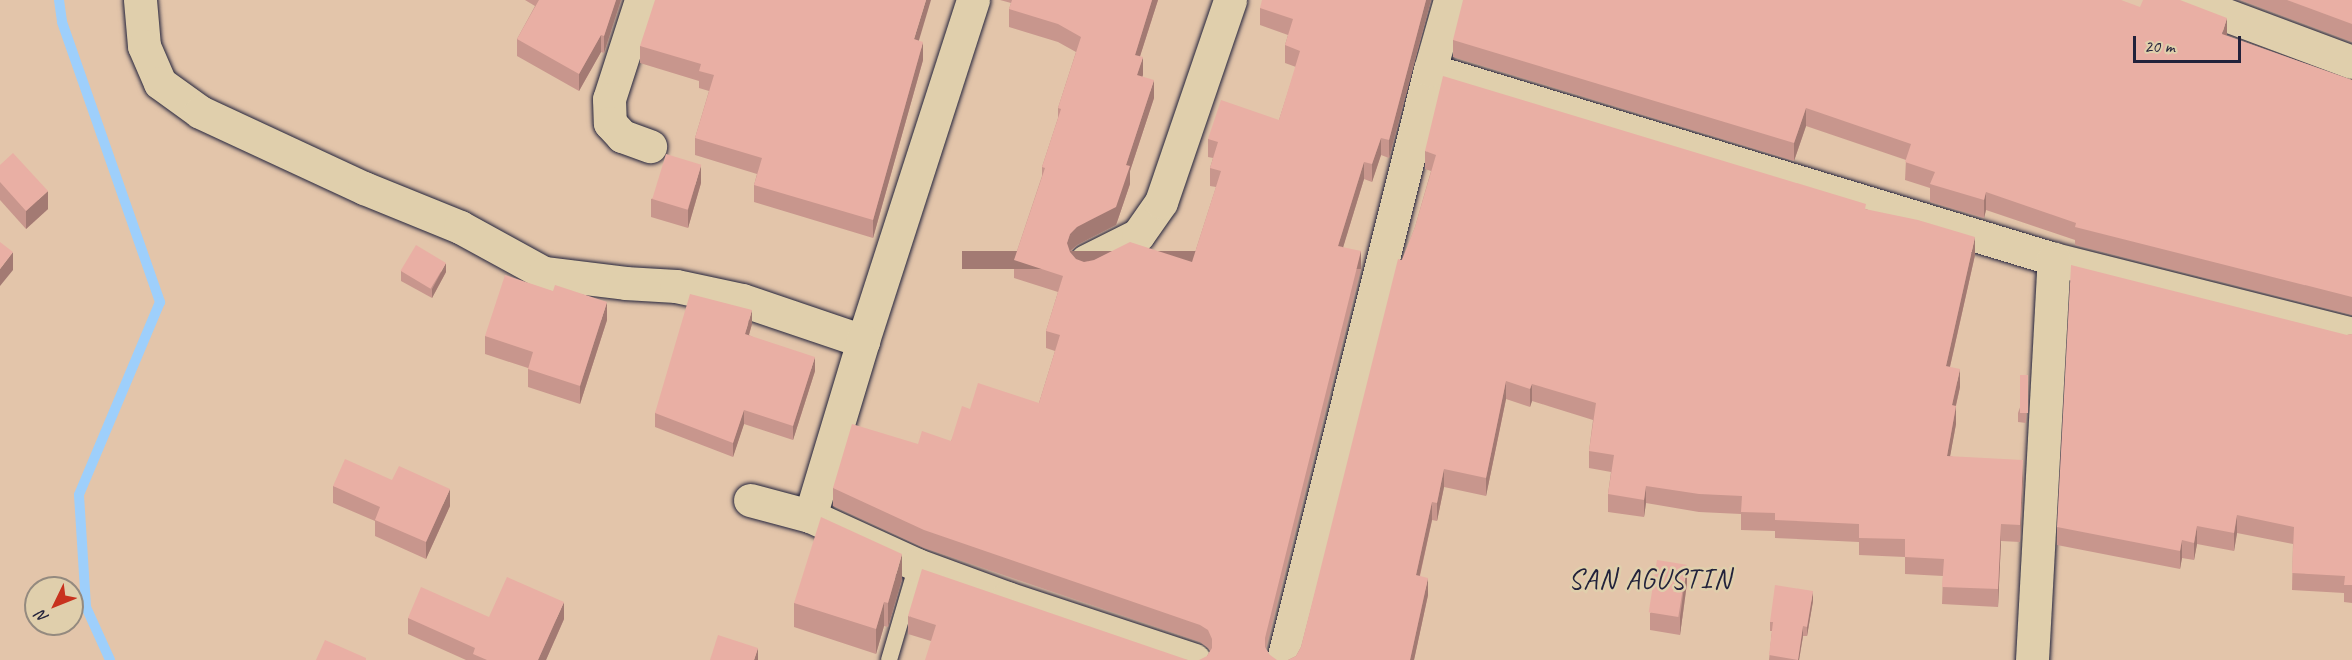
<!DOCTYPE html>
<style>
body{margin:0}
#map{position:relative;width:2352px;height:660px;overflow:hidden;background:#e3c5aa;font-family:Caveat,sans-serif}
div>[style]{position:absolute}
.stream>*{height:10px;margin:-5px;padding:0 5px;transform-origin:5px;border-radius:5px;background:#9ecffb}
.roads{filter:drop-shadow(0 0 2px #22223b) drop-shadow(0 0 2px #22223b)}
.lane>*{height:16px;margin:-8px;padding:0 8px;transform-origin:8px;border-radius:8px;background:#e0cfac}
.street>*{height:33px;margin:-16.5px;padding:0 16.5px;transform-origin:16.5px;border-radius:16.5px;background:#e0cfac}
.secondary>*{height:33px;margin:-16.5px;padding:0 16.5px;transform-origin:16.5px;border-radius:16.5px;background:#e0cfac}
.wall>*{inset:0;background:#c8968d}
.shaded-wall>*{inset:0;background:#a37a73;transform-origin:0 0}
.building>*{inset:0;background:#e9afa4;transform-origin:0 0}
span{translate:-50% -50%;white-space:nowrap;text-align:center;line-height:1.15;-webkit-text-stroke:5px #e0cfac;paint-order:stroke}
.quarter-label{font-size:28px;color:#22223b;letter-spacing:1.5px}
.north{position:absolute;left:24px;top:576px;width:60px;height:60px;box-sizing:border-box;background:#e0cfac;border:2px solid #948a7f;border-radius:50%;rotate:227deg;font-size:16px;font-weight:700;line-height:24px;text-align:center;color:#22223b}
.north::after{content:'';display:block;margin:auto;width:21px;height:27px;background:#c8321e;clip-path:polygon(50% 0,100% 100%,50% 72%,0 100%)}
.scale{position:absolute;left:2133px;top:36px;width:108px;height:27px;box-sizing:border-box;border:3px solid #22223b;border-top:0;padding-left:8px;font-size:18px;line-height:21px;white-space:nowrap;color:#22223b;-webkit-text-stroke:4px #e0cfac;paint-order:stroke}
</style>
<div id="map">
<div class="stream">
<i style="left:59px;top:0;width:22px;rotate:82deg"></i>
<i style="left:62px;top:22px;width:297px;rotate:70.7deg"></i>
<i style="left:160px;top:302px;width:209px;rotate:112.8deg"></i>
<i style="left:79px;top:495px;width:112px;rotate:86.4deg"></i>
<i style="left:86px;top:607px;width:58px;rotate:65.6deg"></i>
</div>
<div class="roads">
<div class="lane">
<i style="left:889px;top:660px;width:99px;rotate:-73.6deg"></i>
</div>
<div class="street">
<i style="left:140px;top:0;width:46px;rotate:85deg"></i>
<i style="left:144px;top:46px;width:40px;rotate:66.6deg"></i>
<i style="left:160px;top:83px;width:49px;rotate:35.9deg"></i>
<i style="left:200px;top:112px;width:181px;rotate:24.9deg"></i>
<i style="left:364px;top:188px;width:104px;rotate:22.1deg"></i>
<i style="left:460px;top:227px;width:96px;rotate:28.7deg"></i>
<i style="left:544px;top:273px;width:82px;rotate:7deg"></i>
<i style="left:625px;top:283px;width:51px;rotate:3.4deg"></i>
<i style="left:676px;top:286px;width:67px;rotate:12deg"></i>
<i style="left:742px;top:300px;width:128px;rotate:18.7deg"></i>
<i style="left:641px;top:0;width:104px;rotate:107.9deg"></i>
<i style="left:609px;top:99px;width:24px;rotate:88deg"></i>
<i style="left:610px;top:123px;width:18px;rotate:47deg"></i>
<i style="left:622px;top:136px;width:30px;rotate:20deg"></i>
<i style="left:973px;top:0;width:358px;rotate:107.9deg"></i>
<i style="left:863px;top:341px;width:183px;rotate:106.8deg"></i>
<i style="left:810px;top:516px;width:118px;rotate:24.6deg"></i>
<i style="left:917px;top:565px;width:96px;rotate:20.1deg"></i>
<i style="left:1007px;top:598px;width:197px;rotate:18.3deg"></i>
<i style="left:1430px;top:70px;width:652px;rotate:16.85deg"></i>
<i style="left:2054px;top:259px;width:307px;rotate:14.1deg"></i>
<i style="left:1086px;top:261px;width:58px;rotate:-26.6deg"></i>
<i style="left:1138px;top:235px;width:40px;rotate:-55.1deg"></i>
<i style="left:1161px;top:202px;width:213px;rotate:-71.1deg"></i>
<i style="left:750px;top:500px;width:62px;rotate:14.9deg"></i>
<i style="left:1283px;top:660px;width:608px;rotate:-76.01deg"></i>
<i style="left:1430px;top:70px;width:73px;rotate:-74.1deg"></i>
<i style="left:2032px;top:660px;width:402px;rotate:-86.9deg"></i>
</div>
<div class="secondary">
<i style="left:2186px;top:0;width:177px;rotate:20.5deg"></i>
</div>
</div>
<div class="wall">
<i style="clip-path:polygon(525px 0,621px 0,604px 53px,601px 52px,579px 91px,517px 56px,517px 39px,535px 6px)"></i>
<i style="clip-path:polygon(1000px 0,1158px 0,1140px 56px,1142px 77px,1154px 98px,1130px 171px,1130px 184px,1116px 225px,1077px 245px,1070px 252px,1076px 259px,1084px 262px,1192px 262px,1216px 187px,1210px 186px,1210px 168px,1213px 158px,1208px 157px,1208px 139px,1279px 120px,1296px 67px,1285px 63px,1285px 45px,1288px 35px,1260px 25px,1260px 8px,1431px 0,1389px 158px,1381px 155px,1372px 182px,1364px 179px,1343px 247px,1361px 269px,1266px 649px,1207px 656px,1210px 651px,1208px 648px,1200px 642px,924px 548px,833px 506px,833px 488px,918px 444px,951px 441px,970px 409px,1039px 403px,1055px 351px,1046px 348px,1046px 331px,1058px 292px,1014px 278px,1014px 260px,1042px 176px,1042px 167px,1058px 118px,1058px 108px,1076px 52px,1058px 42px,1009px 27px,1009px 9px,1011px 3px)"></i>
<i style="clip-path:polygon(2240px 0,2352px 0,2352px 42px)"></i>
<i style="clip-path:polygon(2227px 36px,2352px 80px,2352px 315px,2075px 245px,2075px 240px,1986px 210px,1984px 218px,1930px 202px,1930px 188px,1905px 180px,1906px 160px,1806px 126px,1794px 161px,1453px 57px,1453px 40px)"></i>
<i style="clip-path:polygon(919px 41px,923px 60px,873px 238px,754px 202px,754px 185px,757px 174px,695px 155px,695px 138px,709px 91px,699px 88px,699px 81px,640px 63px,640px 46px)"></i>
<i style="clip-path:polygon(1425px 151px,1866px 209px,1975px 255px,1950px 367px,1960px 387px,1956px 406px,1956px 424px,1950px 456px,2023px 477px,2020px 542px,2001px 541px,1998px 607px,1942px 604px,1943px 576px,1905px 574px,1905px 557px,1859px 555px,1859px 542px,1775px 538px,1775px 531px,1741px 530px,1741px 514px,1699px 512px,1646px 503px,1644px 517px,1608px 512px,1608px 494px,1611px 472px,1589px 468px,1589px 451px,1593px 420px,1532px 401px,1530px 407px,1506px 399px,1486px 496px,1444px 487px,1437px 521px,1432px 520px,1420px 576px,1428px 595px,1414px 660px,1288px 660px,1296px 656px,1301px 647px,1402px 260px,1415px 227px,1431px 171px,1425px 169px)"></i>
<i style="clip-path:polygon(0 165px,48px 209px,26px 229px,0 200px)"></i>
<i style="clip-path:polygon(701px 183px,688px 228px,651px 217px,651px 199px)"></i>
<i style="clip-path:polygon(401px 271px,446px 272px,432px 298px,401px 281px)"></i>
<i style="clip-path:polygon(607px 320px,580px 404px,528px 387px,528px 368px,485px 354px,485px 336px)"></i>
<i style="clip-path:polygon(752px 324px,749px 335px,815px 371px,793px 440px,744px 424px,733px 457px,655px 427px,655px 413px)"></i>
<i style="clip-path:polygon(2352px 334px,2352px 603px,2344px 602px,2344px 593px,2292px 590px,2293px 544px,2237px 533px,2234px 551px,2197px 544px,2194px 560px,2182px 558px,2180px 569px,2057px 545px,2057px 527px,2347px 335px)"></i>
<i style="clip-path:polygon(2028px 385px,2026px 423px,2018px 422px,2018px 413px)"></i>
<i style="clip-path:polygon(333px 486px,450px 506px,426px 559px,375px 536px,375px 521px,333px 503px)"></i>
<i style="clip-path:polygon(902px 579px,888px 627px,884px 626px,876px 654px,794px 627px,794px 603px)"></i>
<i style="clip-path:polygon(1687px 583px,1680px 635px,1650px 630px,1650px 613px)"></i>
<i style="clip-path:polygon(1813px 601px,1807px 636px,1803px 636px,1799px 660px,1769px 660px,1772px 631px,1770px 631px,1770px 622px)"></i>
<i style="clip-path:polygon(908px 616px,1188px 660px,931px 641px,908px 634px)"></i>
<i style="clip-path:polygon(489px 617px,564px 619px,546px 660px,466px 660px,408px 634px,408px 618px)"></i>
</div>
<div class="shaded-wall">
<i style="clip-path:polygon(616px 0,621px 0,604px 53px,604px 36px)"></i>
<i style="clip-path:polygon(926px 0,931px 0,914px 57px,914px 39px)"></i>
<i style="clip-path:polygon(1152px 0,1158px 0,1135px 72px,1135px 55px)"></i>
<i style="clip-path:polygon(1426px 0,1431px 0,1389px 158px,1389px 140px)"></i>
<i style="clip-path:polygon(2227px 18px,2227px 35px,2222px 52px,2222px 34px)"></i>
<i style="clip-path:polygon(601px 35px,601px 52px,579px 91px,579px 74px)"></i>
<i style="clip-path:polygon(923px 42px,923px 60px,873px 238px,873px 220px)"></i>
<i style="clip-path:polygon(1143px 57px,1143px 75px,1137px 93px,1137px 75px)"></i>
<i style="clip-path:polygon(1154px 80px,1154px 98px,1130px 171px,1130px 184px,1116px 225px,1077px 245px,1070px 251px,1067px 260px,1067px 243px,1070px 234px,1126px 165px)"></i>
<i style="clip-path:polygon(1806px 108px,1806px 126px,1794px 161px,1794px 143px)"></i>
<i style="clip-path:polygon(1381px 138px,1381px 155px,1372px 182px,1372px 164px)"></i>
<i style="clip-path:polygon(1364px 162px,1364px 179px,1338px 264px,1338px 246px)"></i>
<i style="clip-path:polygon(701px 165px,701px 183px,688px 228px,688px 210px)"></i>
<i style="clip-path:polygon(48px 191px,48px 209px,26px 229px,26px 211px)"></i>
<i style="clip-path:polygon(1986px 192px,1986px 210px,1984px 218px,1984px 200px)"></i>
<i style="clip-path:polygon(1975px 237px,1975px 255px,1946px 384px,1946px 366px)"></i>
<i style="left:1361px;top:251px;width:18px;height:399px;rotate:90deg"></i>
<i style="clip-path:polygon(13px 252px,13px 270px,0 286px,0 269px)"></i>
<i style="clip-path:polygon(446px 263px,446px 272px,432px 298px,432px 289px)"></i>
<i style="clip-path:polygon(607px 302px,607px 320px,580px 404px,580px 386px)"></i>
<i style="clip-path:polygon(752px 310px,752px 324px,745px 348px,745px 334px)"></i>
<i style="clip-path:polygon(815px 357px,815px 371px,793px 440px,793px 426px)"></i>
<i style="clip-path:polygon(1960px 369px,1960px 387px,1952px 422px,1952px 405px)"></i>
<i style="clip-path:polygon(1506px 381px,1506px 399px,1486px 496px,1486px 478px)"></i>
<i style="clip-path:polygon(1532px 384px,1532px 401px,1530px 407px,1530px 389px)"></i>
<i style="clip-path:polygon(1956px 406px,1956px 424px,1947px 473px,1947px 456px)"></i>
<i style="clip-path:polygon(744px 410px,744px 424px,733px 457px,733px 443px)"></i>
<i style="clip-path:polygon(2023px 460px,2023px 477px,2020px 542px,2020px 525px)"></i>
<i style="clip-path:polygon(1444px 469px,1444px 487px,1437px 521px,1437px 503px)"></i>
<i style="clip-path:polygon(1646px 486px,1646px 503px,1644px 517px,1644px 500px)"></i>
<i style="clip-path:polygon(450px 489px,450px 506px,426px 559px,426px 542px)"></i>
<i style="clip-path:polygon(1432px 502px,1432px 520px,1416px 592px,1416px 575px)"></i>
<i style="clip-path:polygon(2237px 515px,2237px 533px,2234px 551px,2234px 533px)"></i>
<i style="clip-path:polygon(2001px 524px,2001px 541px,1998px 607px,1998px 589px)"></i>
<i style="clip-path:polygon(2197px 526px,2197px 544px,2194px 560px,2194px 543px)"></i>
<i style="clip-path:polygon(2182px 540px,2182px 558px,2180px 569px,2180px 551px)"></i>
<i style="clip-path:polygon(902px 554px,902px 579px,888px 627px,888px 603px)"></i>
<i style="clip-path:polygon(1687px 565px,1687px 583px,1680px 635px,1680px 617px)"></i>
<i style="clip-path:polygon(1428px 578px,1428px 595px,1414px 660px,1410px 660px)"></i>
<i style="clip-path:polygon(1813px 591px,1813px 601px,1807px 636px,1807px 627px)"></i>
<i style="clip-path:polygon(564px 602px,564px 619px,546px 660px,538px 660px)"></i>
<i style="clip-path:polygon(884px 602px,884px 626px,876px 654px,876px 629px)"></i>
<i style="clip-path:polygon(1803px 626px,1803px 636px,1799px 660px,1798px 660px)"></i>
<i style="clip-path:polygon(758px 648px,758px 660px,754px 660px)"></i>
</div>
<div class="building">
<i style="clip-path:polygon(539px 0,616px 0,604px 36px,601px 35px,579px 74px,517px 39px)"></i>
<i style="clip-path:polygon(655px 0,926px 0,914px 39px,923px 42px,873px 220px,754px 185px,762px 158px,695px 138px,714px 75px,699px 71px,701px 64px,640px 46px)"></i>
<i style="clip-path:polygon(1012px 0,1152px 0,1135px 55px,1143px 57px,1137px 75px,1154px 80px,1126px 165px,1130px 166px,1116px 207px,1077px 227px,1070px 234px,1067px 243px,1070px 252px,1076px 259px,1084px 262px,1094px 260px,1130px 242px,1192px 262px,1221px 171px,1210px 168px,1218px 142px,1208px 139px,1221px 100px,1279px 120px,1300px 51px,1285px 45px,1293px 19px,1260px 8px,1262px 0,1426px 0,1389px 140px,1381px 138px,1372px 164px,1364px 162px,1338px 246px,1361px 251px,1265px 638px,1265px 647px,1270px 655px,1277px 660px,1199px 660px,1207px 656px,1212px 648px,1212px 639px,1208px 630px,1200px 625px,924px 530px,833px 488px,852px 424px,918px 444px,922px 431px,951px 441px,962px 406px,970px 409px,978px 383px,1039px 403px,1060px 335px,1046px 331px,1063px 276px,1014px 260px,1045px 168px,1042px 167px,1061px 109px,1058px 108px,1081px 37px,1058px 24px,1009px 9px)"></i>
<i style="clip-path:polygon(1463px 0,2121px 0,2140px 7px,2143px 0,2180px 0,2227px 18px,2222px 34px,2352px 80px,2352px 297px,2075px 227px,2076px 223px,1986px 192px,1984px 200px,1930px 184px,1935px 172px,1905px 162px,1911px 144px,1806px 108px,1794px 143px,1453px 40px)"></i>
<i style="clip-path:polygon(2287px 0,2352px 0,2352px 24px)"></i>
<i style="clip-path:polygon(1443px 76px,1866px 204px,1865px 209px,1918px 220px,1975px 237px,1946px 366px,1960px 369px,1952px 405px,1956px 406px,1947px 456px,2023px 460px,2020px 525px,2001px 524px,1998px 589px,1942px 587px,1944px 559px,1905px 557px,1905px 539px,1859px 538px,1859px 524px,1775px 520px,1775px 513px,1741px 512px,1742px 496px,1699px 494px,1646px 486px,1644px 500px,1608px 494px,1614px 455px,1589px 451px,1596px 403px,1532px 384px,1530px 389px,1506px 381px,1486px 478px,1444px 469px,1437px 503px,1432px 502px,1416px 575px,1428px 578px,1410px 660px,1288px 660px,1296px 656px,1301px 647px,1398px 259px,1402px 260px,1415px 227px,1436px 155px,1425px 151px)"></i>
<i style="clip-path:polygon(13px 153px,48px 191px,26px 211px,0 182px,0 165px)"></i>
<i style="left:666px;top:154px;width:37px;height:47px;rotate:17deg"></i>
<i style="clip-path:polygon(0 242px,13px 252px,0 269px)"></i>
<i style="left:416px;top:245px;width:35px;height:30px;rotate:31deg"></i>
<i style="clip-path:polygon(2071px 265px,2347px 335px,2352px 334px,2352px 585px,2344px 585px,2345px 576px,2292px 573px,2294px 527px,2237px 515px,2234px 533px,2197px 526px,2194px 543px,2182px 540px,2180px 551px,2057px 527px)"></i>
<i style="clip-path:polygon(505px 275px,553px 291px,555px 285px,607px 302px,580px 386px,528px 369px,533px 352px,485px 336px)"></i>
<i style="clip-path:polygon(690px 294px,752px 310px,745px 334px,815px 357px,793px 426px,744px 410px,733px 443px,655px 413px)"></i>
<i style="left:2020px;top:375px;width:8px;height:38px"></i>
<i style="clip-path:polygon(345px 459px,392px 480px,399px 466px,450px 489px,426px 542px,375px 520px,380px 507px,333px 486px)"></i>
<i style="clip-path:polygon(821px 517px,902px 554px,888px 603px,884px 602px,876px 629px,794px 603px)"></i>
<i style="left:1657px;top:560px;width:30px;height:53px;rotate:9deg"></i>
<i style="clip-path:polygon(922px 569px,1188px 660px,925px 660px,936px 625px,908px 616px)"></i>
<i style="clip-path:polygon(507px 577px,564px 602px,538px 660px,487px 660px,473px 654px,475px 648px,408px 618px,421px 587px,489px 617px)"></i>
<i style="clip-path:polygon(1775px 585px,1813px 591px,1807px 627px,1803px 626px,1798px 660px,1769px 655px,1773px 622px,1770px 622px)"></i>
<i style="clip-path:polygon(718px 635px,758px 648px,754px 660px,710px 660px)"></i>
<i style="clip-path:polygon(325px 640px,366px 658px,366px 660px,316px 660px)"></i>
</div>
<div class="quarter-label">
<span style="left:1650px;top:579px">SAN AGUSTIN</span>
</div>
<div class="north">N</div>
<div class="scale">20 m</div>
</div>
